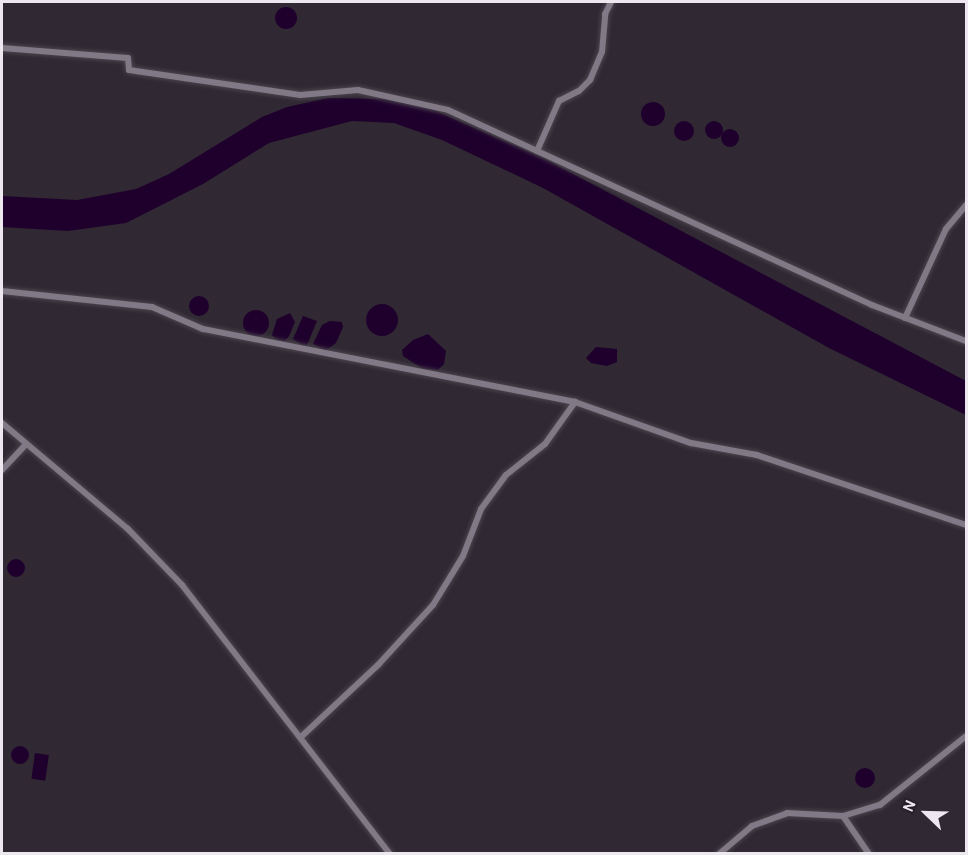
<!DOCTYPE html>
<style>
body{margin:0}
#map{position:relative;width:968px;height:855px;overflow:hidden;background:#302933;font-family:"Alegreya Sans",sans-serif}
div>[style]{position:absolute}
.water>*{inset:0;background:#1f002d;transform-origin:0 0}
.round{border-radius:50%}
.roads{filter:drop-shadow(0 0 2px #4b454e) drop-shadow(0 0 2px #4b454e)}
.minor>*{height:6px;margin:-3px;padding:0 3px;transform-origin:3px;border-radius:3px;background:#817986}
span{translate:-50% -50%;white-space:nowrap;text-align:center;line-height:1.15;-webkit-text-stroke:4.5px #261f29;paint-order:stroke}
.frame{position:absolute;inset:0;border:3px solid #ede8ef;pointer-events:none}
.north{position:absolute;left:896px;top:783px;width:60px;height:60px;-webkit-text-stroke:4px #261f29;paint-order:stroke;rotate:293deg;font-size:16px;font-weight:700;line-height:24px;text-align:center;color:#ede8ef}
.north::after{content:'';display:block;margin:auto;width:21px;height:27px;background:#ede8ef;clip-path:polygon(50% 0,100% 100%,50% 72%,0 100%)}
</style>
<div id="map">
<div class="water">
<i class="round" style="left:275px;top:7px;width:22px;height:22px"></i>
<i style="clip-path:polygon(328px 98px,386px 99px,429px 108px,541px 157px,966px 381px,966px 415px,829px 348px,543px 188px,442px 140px,394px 123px,352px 121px,269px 143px,203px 184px,126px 223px,68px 231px,2px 227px,2px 196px,77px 200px,136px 189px,169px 174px,262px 117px,287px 107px)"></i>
<i class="round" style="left:641px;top:102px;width:24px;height:24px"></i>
<i class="round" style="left:674px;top:121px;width:20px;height:20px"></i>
<i class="round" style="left:705px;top:121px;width:18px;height:18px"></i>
<i class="round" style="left:721px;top:129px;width:18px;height:18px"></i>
<i class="round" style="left:189px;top:296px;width:20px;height:20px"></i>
<i class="round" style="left:366px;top:304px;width:32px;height:32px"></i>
<i class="round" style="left:243px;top:310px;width:26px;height:26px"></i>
<i style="clip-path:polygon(290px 313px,295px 322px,289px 336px,285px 341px,277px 340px,272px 335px,277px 319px)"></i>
<i style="clip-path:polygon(303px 316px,317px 321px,307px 345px,303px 346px,293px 339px)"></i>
<i style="clip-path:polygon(330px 321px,342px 322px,343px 327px,336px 343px,325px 351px,313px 344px,322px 325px)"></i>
<i style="clip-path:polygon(428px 334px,446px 351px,444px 364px,438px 370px,423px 369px,403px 356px,402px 350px,413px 340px)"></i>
<i style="clip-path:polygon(596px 347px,617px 349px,617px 362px,607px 366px,591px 363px,586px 358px)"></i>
<i class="round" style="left:7px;top:559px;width:18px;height:18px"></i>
<i class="round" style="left:11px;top:746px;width:18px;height:18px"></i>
<i style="left:35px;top:753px;width:14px;height:26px;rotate:8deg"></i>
<i class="round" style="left:855px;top:768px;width:20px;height:20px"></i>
</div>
<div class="roads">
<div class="minor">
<i style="left:2px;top:48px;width:126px;rotate:4.5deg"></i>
<i style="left:128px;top:58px;width:12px;rotate:85deg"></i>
<i style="left:129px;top:70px;width:173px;rotate:8.3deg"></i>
<i style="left:300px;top:95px;width:58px;rotate:-4.9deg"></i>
<i style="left:358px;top:90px;width:92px;rotate:12.5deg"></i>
<i style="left:448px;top:110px;width:467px;rotate:24.7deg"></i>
<i style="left:872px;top:305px;width:101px;rotate:21deg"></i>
<i style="left:537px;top:151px;width:55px;rotate:-66.3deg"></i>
<i style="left:559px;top:101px;width:22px;rotate:-27deg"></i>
<i style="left:579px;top:91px;width:16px;rotate:-45deg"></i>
<i style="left:590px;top:80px;width:30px;rotate:-67deg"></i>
<i style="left:602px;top:52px;width:38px;rotate:-85deg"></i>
<i style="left:605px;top:14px;width:13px;rotate:-63deg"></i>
<i style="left:2px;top:291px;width:151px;rotate:6.1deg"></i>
<i style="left:152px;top:307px;width:56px;rotate:23.3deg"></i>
<i style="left:203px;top:329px;width:379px;rotate:11.1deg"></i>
<i style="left:575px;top:402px;width:123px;rotate:19.5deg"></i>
<i style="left:691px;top:443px;width:67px;rotate:10.3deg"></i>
<i style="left:757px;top:455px;width:220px;rotate:18.5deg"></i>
<i style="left:905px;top:318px;width:98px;rotate:-65.3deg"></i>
<i style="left:946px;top:229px;width:31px;rotate:-50deg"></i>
<i style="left:2px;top:423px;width:165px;rotate:40.1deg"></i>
<i style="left:128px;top:529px;width:78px;rotate:46deg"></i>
<i style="left:182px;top:585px;width:340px;rotate:52.3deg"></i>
<i style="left:2px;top:470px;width:35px;rotate:-47deg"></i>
<i style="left:302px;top:736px;width:104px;rotate:-43.1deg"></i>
<i style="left:378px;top:665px;width:81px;rotate:-47.5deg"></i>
<i style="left:433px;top:605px;width:57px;rotate:-58.5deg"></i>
<i style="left:463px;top:556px;width:50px;rotate:-69deg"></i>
<i style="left:481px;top:509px;width:42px;rotate:-53.7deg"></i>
<i style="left:506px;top:475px;width:50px;rotate:-38.5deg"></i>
<i style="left:545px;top:444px;width:52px;rotate:-54.5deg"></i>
<i style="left:843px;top:816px;width:46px;rotate:55.6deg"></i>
<i style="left:719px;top:854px;width:43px;rotate:-40.3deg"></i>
<i style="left:752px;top:826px;width:37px;rotate:-20deg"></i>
<i style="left:787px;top:813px;width:56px;rotate:3.1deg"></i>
<i style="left:843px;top:816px;width:39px;rotate:-17deg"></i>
<i style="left:880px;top:805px;width:110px;rotate:-38.7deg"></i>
</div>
</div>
<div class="frame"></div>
<div class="north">N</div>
</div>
